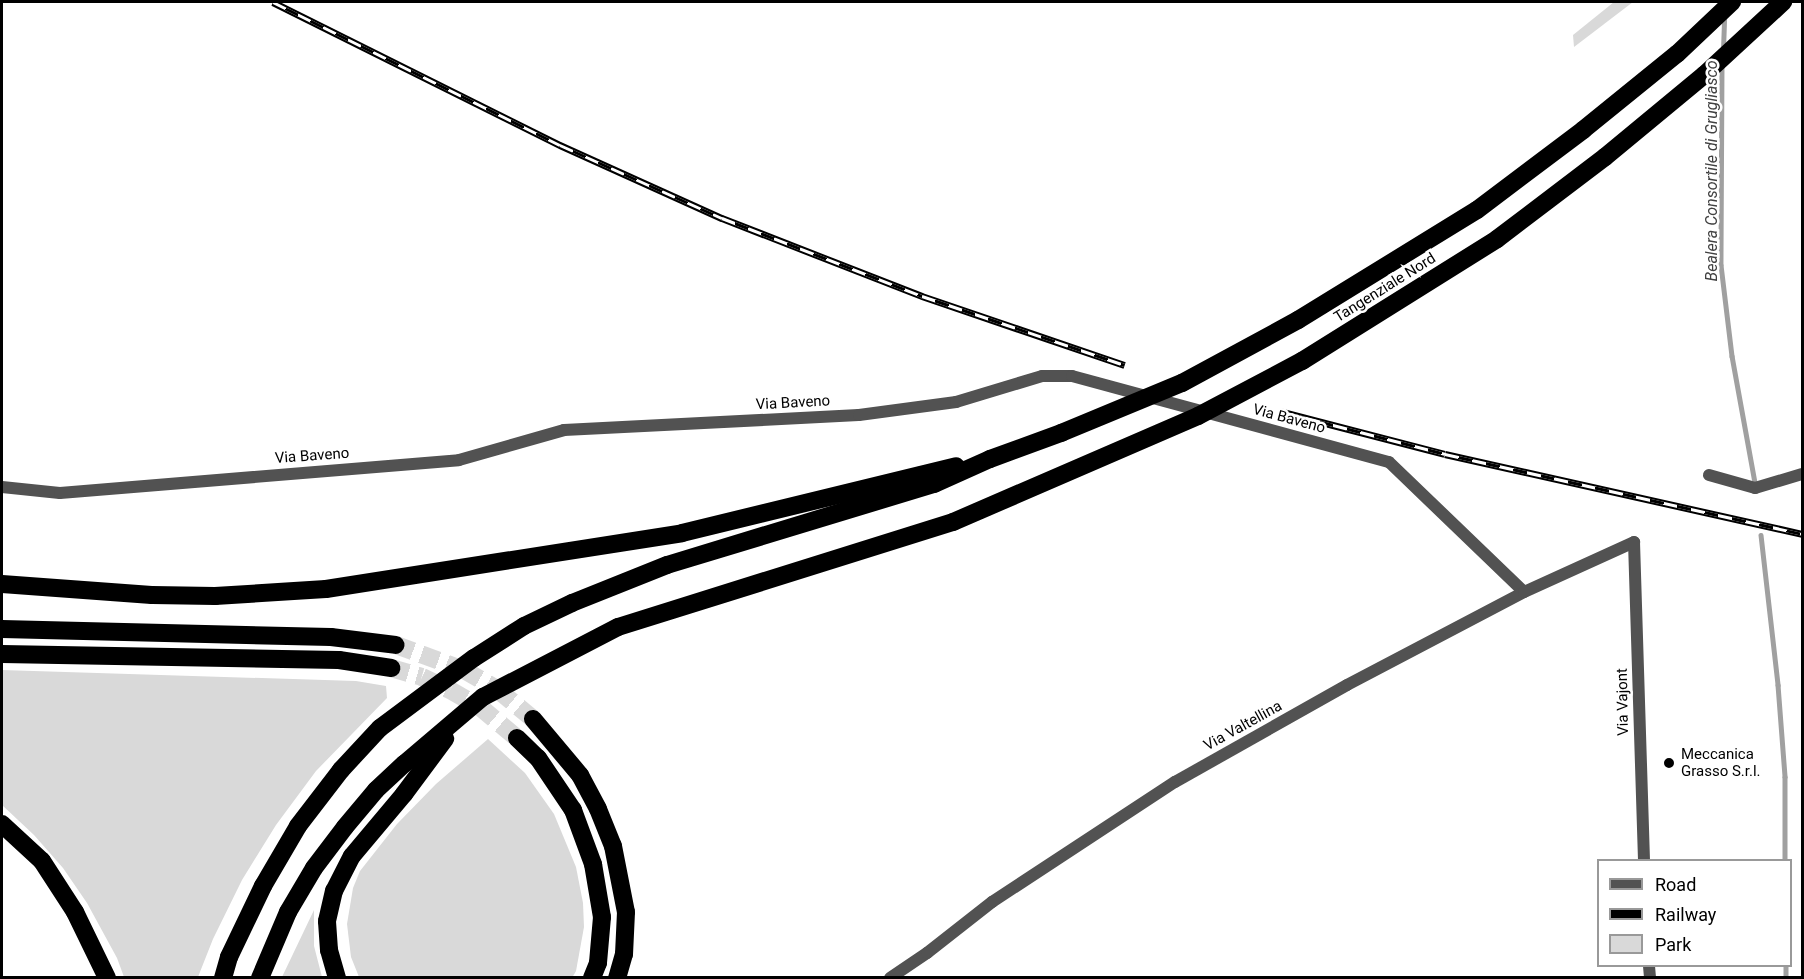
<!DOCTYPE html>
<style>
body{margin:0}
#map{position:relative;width:1804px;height:979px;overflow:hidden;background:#fff;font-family:Roboto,sans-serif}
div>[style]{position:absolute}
.green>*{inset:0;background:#d9d9d9}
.stream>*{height:4.5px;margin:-2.25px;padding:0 2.25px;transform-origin:2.25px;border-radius:2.25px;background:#a0a0a0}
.motorway-tunnel>*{height:18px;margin-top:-9px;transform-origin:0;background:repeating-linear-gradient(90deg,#d9d9d9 0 18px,transparent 0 27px)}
.minor>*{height:12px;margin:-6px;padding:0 6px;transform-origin:6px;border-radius:6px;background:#525252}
.motorway>*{height:18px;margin:-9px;padding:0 9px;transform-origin:9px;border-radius:9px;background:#000}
.rail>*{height:7px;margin-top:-3.5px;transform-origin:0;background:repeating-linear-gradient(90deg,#fff 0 14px,#000 0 28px);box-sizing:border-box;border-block:2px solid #000}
.dots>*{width:16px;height:16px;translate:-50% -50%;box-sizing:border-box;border:3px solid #fff;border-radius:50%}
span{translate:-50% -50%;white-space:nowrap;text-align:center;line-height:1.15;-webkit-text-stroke:5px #fff;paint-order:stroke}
.street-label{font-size:15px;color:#000}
.poi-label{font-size:15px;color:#000}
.left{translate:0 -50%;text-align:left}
.water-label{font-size:16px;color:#414141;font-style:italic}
.frame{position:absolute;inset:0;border:3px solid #000;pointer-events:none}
.legend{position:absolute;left:1597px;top:859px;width:195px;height:108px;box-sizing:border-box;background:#fff;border:2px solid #999;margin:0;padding:8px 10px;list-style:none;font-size:18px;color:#000}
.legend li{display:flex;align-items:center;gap:12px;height:30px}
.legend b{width:30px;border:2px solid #999}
</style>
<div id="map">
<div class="green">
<i style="clip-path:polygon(1614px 2px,1633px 2px,1574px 47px,1573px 35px)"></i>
<i style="clip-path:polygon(2px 670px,356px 681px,386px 686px,387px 698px,316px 771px,276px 825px,242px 880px,213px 939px,198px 977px,124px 977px,117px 958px,87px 903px,63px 868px,34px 835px,2px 805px)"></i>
<i style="clip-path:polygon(488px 739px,525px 773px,554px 814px,576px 867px,583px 903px,584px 927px,576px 971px,572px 978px,359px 977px,351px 957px,347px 924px,353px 888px,360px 871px,397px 824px,436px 784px)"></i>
<i style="clip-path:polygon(314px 910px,314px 946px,322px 977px,282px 977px)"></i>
</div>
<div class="stream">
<i style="left:1723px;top:50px;width:34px;rotate:-88deg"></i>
<i style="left:1722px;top:64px;width:201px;rotate:90.3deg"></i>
<i style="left:1721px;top:265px;width:92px;rotate:83.1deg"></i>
<i style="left:1732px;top:356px;width:128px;rotate:79.7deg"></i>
<i style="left:1761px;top:535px;width:151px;rotate:83.5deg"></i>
<i style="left:1778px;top:685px;width:92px;rotate:85.6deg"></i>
<i style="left:1785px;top:777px;width:83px;rotate:90deg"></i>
<i style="left:1786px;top:966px;width:12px;rotate:90deg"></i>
</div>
<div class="motorway-tunnel">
<i style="left:396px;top:645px;width:72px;rotate:20.2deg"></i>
<i style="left:464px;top:670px;width:39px;rotate:30deg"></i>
<i style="left:498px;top:690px;width:45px;rotate:39.6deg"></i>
<i style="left:391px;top:668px;width:32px;rotate:16deg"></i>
<i style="left:422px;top:677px;width:31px;rotate:25deg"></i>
<i style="left:450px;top:690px;width:34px;rotate:30deg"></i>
<i style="left:480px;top:707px;width:48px;rotate:40deg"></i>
</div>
<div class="minor">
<i style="left:1709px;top:475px;width:48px;rotate:15.8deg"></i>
<i style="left:1755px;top:488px;width:49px;rotate:-16.6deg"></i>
<i style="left:2px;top:487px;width:58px;rotate:5.9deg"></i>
<i style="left:60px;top:493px;width:400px;rotate:-4.7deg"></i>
<i style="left:459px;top:460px;width:109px;rotate:-15.9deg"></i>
<i style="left:564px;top:430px;width:295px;rotate:-2.9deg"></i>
<i style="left:859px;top:415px;width:98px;rotate:-7.6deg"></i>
<i style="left:956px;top:402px;width:90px;rotate:-16.8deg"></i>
<i style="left:1042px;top:376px;width:30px"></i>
<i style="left:1072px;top:376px;width:328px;rotate:15.2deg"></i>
<i style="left:1389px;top:462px;width:187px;rotate:43.9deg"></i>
<i style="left:1649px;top:966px;width:12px;rotate:85deg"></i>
<i style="left:890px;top:978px;width:45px;rotate:-34deg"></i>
<i style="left:927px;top:953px;width:83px;rotate:-38.1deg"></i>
<i style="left:992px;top:902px;width:219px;rotate:-33.3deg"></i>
<i style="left:1175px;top:782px;width:197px;rotate:-29.4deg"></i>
<i style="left:1347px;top:685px;width:200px;rotate:-27.7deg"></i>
<i style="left:1524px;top:592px;width:121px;rotate:-24.4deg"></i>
<i style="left:1634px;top:542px;width:318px;rotate:88.2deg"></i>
</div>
<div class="motorway">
<i style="left:2px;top:584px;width:150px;rotate:4.2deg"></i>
<i style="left:152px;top:595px;width:63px;rotate:0.9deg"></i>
<i style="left:215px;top:596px;width:111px;rotate:-3.6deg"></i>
<i style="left:326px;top:589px;width:360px;rotate:-8.9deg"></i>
<i style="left:682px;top:533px;width:282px;rotate:-13.7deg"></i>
<i style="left:2px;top:629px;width:329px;rotate:1.4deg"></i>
<i style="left:331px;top:637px;width:65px;rotate:7deg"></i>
<i style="left:2px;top:654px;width:337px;rotate:1deg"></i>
<i style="left:339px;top:660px;width:53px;rotate:8.7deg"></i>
<i style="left:533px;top:719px;width:73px;rotate:50deg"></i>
<i style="left:580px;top:775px;width:38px;rotate:62deg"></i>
<i style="left:598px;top:809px;width:40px;rotate:68deg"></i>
<i style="left:613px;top:846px;width:67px;rotate:78.9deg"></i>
<i style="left:626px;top:912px;width:42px;rotate:92.7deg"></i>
<i style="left:624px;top:954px;width:25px;rotate:106deg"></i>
<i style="left:517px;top:738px;width:29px;rotate:44deg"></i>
<i style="left:538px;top:758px;width:63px;rotate:56.1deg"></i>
<i style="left:573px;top:810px;width:58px;rotate:69.7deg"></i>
<i style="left:593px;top:864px;width:54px;rotate:80.4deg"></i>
<i style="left:602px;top:917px;width:46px;rotate:95deg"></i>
<i style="left:598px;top:963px;width:16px;rotate:112deg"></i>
<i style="left:2px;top:824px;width:54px;rotate:42.8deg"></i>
<i style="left:42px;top:861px;width:61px;rotate:57.1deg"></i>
<i style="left:75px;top:912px;width:73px;rotate:64.1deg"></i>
<i style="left:223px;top:978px;width:22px;rotate:-74deg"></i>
<i style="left:229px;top:957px;width:79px;rotate:-64.4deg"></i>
<i style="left:263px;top:886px;width:69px;rotate:-59.7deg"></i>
<i style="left:298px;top:826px;width:71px;rotate:-52.5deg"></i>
<i style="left:341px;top:770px;width:57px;rotate:-47.1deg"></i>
<i style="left:380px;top:728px;width:117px;rotate:-36.7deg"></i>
<i style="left:474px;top:658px;width:59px;rotate:-32.6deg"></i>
<i style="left:524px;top:626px;width:53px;rotate:-25.6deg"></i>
<i style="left:572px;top:603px;width:102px;rotate:-21.8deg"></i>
<i style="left:667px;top:565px;width:279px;rotate:-16.9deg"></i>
<i style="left:934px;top:484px;width:61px;rotate:-24.1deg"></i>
<i style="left:990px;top:459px;width:76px;rotate:-20.1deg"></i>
<i style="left:1061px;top:433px;width:131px;rotate:-22.5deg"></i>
<i style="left:1182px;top:383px;width:132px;rotate:-28.5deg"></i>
<i style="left:1298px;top:320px;width:210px;rotate:-31.6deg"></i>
<i style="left:1477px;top:210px;width:133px;rotate:-37deg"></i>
<i style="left:1583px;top:130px;width:121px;rotate:-39deg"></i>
<i style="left:1677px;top:54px;width:76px;rotate:-43.4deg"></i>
<i style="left:260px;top:978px;width:72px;rotate:-67deg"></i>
<i style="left:288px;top:912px;width:51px;rotate:-59.4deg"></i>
<i style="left:314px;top:868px;width:51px;rotate:-52.9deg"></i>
<i style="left:345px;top:827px;width:48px;rotate:-50deg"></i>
<i style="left:376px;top:790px;width:38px;rotate:-43deg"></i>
<i style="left:404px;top:764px;width:104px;rotate:-40.3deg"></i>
<i style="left:483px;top:697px;width:152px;rotate:-27.4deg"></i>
<i style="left:618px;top:627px;width:351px;rotate:-17.4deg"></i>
<i style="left:953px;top:522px;width:267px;rotate:-23.4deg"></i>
<i style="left:1198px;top:416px;width:118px;rotate:-27.9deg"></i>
<i style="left:1302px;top:361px;width:230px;rotate:-32deg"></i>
<i style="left:1497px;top:239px;width:136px;rotate:-37.2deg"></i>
<i style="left:1605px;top:157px;width:129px;rotate:-39.6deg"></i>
<i style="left:1704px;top:75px;width:108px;rotate:-42.7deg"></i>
<i style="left:337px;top:978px;width:29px;rotate:-106deg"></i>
<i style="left:329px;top:950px;width:29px;rotate:-94deg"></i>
<i style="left:327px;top:921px;width:31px;rotate:-77deg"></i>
<i style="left:334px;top:891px;width:39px;rotate:-63deg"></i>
<i style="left:352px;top:856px;width:81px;rotate:-50deg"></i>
<i style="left:404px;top:794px;width:69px;rotate:-53.3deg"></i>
</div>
<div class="rail">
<i style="left:273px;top:2px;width:321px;rotate:26.5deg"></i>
<i style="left:560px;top:145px;width:178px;rotate:24.3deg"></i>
<i style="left:722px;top:218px;width:215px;rotate:21.3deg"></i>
<i style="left:922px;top:296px;width:214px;rotate:18.8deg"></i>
<i style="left:1279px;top:411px;width:171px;rotate:14.5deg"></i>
<i style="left:1445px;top:454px;width:366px;rotate:12.6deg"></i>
</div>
<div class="dots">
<i style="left:1669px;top:763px;background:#000"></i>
</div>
<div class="street-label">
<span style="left:1385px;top:288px;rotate:-32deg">Tangenziale Nord</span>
<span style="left:793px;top:403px;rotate:-3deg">Via Baveno</span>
<span style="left:1289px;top:419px;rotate:15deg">Via Baveno</span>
<span style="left:312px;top:456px;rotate:-4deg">Via Baveno</span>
<span style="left:1623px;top:702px;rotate:-91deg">Via Vajont</span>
<span style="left:1243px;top:726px;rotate:-29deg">Via Valtellina</span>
</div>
<div class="poi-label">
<span class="left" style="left:1681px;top:763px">Meccanica<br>Grasso S.r.l.</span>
</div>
<div class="water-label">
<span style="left:1712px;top:171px;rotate:-90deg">Bealera Consortile di Grugliasco</span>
</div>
<div class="frame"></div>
<ul class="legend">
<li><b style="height:8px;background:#525252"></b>Road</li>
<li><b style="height:8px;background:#000"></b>Railway</li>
<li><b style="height:16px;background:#d9d9d9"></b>Park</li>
</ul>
</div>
